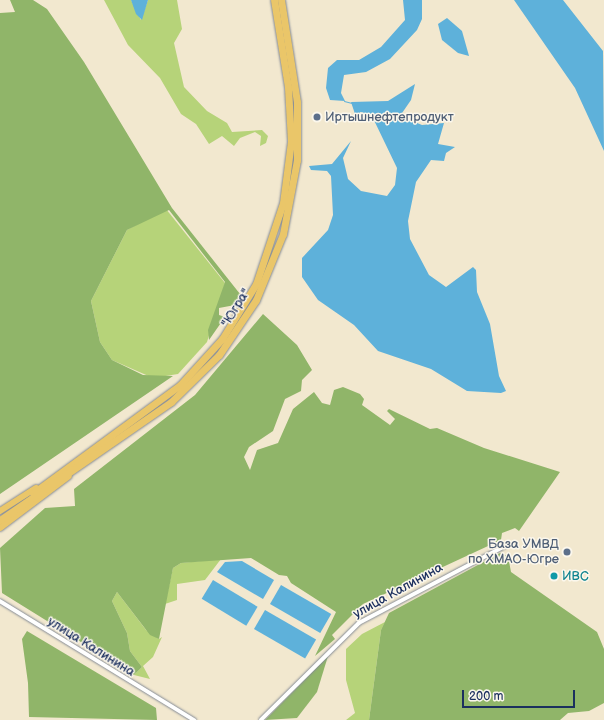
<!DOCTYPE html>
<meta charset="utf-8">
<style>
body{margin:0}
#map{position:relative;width:604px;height:720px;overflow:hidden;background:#f2e8cf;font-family:"Balsamiq Sans",sans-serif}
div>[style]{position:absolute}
.green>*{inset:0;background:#b6d379}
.forest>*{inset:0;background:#90b569}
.water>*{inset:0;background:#5eb1da;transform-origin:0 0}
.stream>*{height:1px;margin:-0.5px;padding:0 0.5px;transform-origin:0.5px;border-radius:0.5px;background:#5eb1da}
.roads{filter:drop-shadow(0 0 1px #868c96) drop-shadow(0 0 1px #868c96)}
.street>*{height:3.5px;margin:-1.75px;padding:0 1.75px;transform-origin:1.75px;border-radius:1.75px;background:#fff}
.primary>*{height:6px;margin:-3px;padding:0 3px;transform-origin:3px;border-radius:3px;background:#eac669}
.highway>*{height:7px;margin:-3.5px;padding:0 3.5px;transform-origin:3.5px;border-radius:3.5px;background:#eac669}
.dots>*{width:11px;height:11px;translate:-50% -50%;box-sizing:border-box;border:2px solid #fbf7ec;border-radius:50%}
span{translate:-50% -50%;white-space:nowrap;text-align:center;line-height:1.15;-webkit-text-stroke:3px #fbf7ec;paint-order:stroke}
.service-label{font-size:13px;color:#4e5e75}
.left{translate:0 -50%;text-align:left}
.right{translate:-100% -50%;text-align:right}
.street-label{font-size:13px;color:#1b2f5e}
.culture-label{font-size:13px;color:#0d838f}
.scale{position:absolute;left:462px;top:690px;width:113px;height:18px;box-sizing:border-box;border:2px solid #1b2f5e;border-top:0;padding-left:5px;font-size:12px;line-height:14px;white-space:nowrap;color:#1b2f5e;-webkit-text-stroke:3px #fbf7ec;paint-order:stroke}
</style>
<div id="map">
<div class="green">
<i style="clip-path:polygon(104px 0,131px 0,141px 20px,148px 0,177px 0,182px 29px,174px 43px,184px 87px,207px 111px,227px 123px,232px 132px,262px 130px,268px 136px,266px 143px,260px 146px,261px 136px,255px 132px,240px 138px,234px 146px,222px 136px,209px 144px,196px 124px,181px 114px,160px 78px,128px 45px)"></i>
<i style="clip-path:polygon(166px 209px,225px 283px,207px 342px,178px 374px,153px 378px,112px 360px,100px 342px,91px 301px,127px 230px)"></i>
<i style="clip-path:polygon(221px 559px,205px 580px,177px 584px,177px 600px,165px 604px,173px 568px,181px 563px)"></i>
<i style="clip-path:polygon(117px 592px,146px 630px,159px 639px,162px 637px,153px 657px,143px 666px,150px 679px,134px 675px,142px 667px,130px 651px,127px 633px,112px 601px)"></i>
<i style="clip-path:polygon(385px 622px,381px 630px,369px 720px,346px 720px,355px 713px,346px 680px,346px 649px,362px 634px)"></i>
</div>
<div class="forest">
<i style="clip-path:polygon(10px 0,33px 0,47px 9px,84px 62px,172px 208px,240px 294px,235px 305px,219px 308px,219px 315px,225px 317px,209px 340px,208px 330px,225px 282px,169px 210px,127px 230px,91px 301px,100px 342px,112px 360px,143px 375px,173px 376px,0 494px,0 13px,15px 12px)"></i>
<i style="clip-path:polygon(263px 314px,297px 345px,312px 370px,302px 380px,301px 391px,285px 399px,273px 431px,249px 447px,244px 457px,250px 470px,257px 450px,278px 443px,293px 409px,314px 392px,322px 403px,330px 405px,334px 390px,343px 387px,360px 394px,364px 399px,362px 405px,390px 425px,395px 419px,387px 411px,389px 409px,430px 429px,437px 428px,484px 448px,560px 472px,519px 531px,515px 528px,502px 533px,501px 540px,363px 604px,332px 635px,335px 639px,315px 656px,336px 612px,291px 583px,287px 576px,279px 575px,251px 558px,181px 563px,173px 568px,159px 639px,150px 635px,117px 592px,112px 601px,127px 633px,130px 651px,142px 667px,134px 675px,2px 593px,0 548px,45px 508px,75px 506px,74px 489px,195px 395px)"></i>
<i style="clip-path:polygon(500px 553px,508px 556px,511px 572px,597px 632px,604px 649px,604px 703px,589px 711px,568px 713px,560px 720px,369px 720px,381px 630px,389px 613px)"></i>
<i style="clip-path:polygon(27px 631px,156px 708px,157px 720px,29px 717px,28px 683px,22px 639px)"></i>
<i style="clip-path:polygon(328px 656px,317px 692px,297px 718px,265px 720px)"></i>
</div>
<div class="water">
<i style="clip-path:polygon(131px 0,148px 0,142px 20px,136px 14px)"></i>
<i style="clip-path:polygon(403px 0,422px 0,422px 19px,417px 30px,390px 59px,366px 72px,344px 75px,341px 93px,345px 101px,330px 100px,326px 88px,328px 68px,337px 60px,359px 60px,381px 47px,405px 20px)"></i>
<i style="clip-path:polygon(514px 0,563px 0,603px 51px,604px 151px,575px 88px)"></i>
<i style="clip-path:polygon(447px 18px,462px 31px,469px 56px,458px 53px,442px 40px,438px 24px)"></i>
<i style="clip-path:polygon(415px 84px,411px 100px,400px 116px,422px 125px,444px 123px,438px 144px,455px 147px,446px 153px,444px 161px,431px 160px,416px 182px,408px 221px,410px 239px,429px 275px,446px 287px,473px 267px,476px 270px,477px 292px,490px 324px,499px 376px,506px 391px,501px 393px,467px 391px,431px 369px,378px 351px,354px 325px,318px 300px,302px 277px,302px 258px,328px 230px,333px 215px,331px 176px,327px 171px,311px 170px,309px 166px,332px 164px,351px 141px,343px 158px,348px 179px,361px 191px,387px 196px,395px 185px,397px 168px,371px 114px,360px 112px,357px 120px,351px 102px,388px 101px)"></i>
<i style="clip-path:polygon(242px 561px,274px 580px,263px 599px,217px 572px,225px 562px)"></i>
<i style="left:213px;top:580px;width:52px;height:22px;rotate:31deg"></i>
<i style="left:281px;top:585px;width:58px;height:22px;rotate:30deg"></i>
<i style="left:265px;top:610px;width:59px;height:22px;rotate:30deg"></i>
</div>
<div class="stream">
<i style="left:344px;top:101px;width:8px;rotate:14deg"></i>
</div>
<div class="roads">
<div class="street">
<i style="left:0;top:601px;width:228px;rotate:31.5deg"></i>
<i style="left:261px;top:720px;width:138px;rotate:-44.7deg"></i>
<i style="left:359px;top:623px;width:165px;rotate:-27.8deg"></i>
</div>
<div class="primary">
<i style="left:0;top:511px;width:43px;rotate:-32.6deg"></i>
<i style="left:0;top:528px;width:86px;rotate:-37deg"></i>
</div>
<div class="highway">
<i style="left:33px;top:493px;width:182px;rotate:-36.3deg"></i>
<i style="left:180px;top:385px;width:62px;rotate:-47.6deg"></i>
<i style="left:222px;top:339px;width:65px;rotate:-58.3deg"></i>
<i style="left:256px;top:284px;width:85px;rotate:-71.6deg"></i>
<i style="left:283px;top:203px;width:63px;rotate:-82.6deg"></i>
<i style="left:291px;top:141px;width:54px;rotate:-93.2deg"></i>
<i style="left:288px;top:87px;width:88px;rotate:-99.1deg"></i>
<i style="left:0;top:520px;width:208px;rotate:-34.6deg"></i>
<i style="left:171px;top:402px;width:67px;rotate:-44.4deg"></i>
<i style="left:219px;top:355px;width:66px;rotate:-56.1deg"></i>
<i style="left:256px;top:300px;width:71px;rotate:-67.8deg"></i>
<i style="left:283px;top:234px;width:75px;rotate:-79.3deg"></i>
<i style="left:297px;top:160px;width:58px;rotate:-90deg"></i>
<i style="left:297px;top:102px;width:103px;rotate:-98.9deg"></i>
</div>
</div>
<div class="dots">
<i style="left:317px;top:117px;background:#5c6f8a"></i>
<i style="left:567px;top:552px;background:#5c6f8a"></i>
<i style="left:554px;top:576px;background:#0f9aa8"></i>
</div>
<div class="service-label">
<span class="left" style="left:325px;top:117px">Иртышнефтепродукт</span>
<span class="right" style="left:559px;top:552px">База УМВД<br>по ХМАО-Югре</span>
</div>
<div class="street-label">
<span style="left:236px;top:308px;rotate:-58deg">"Югра"</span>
<span style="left:398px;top:591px;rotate:-29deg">улица Калинина</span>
<span style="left:91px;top:647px;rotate:32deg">улица Калинина</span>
</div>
<div class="culture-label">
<span class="left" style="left:562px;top:576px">ИВС</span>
</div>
<div class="scale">200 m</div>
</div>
